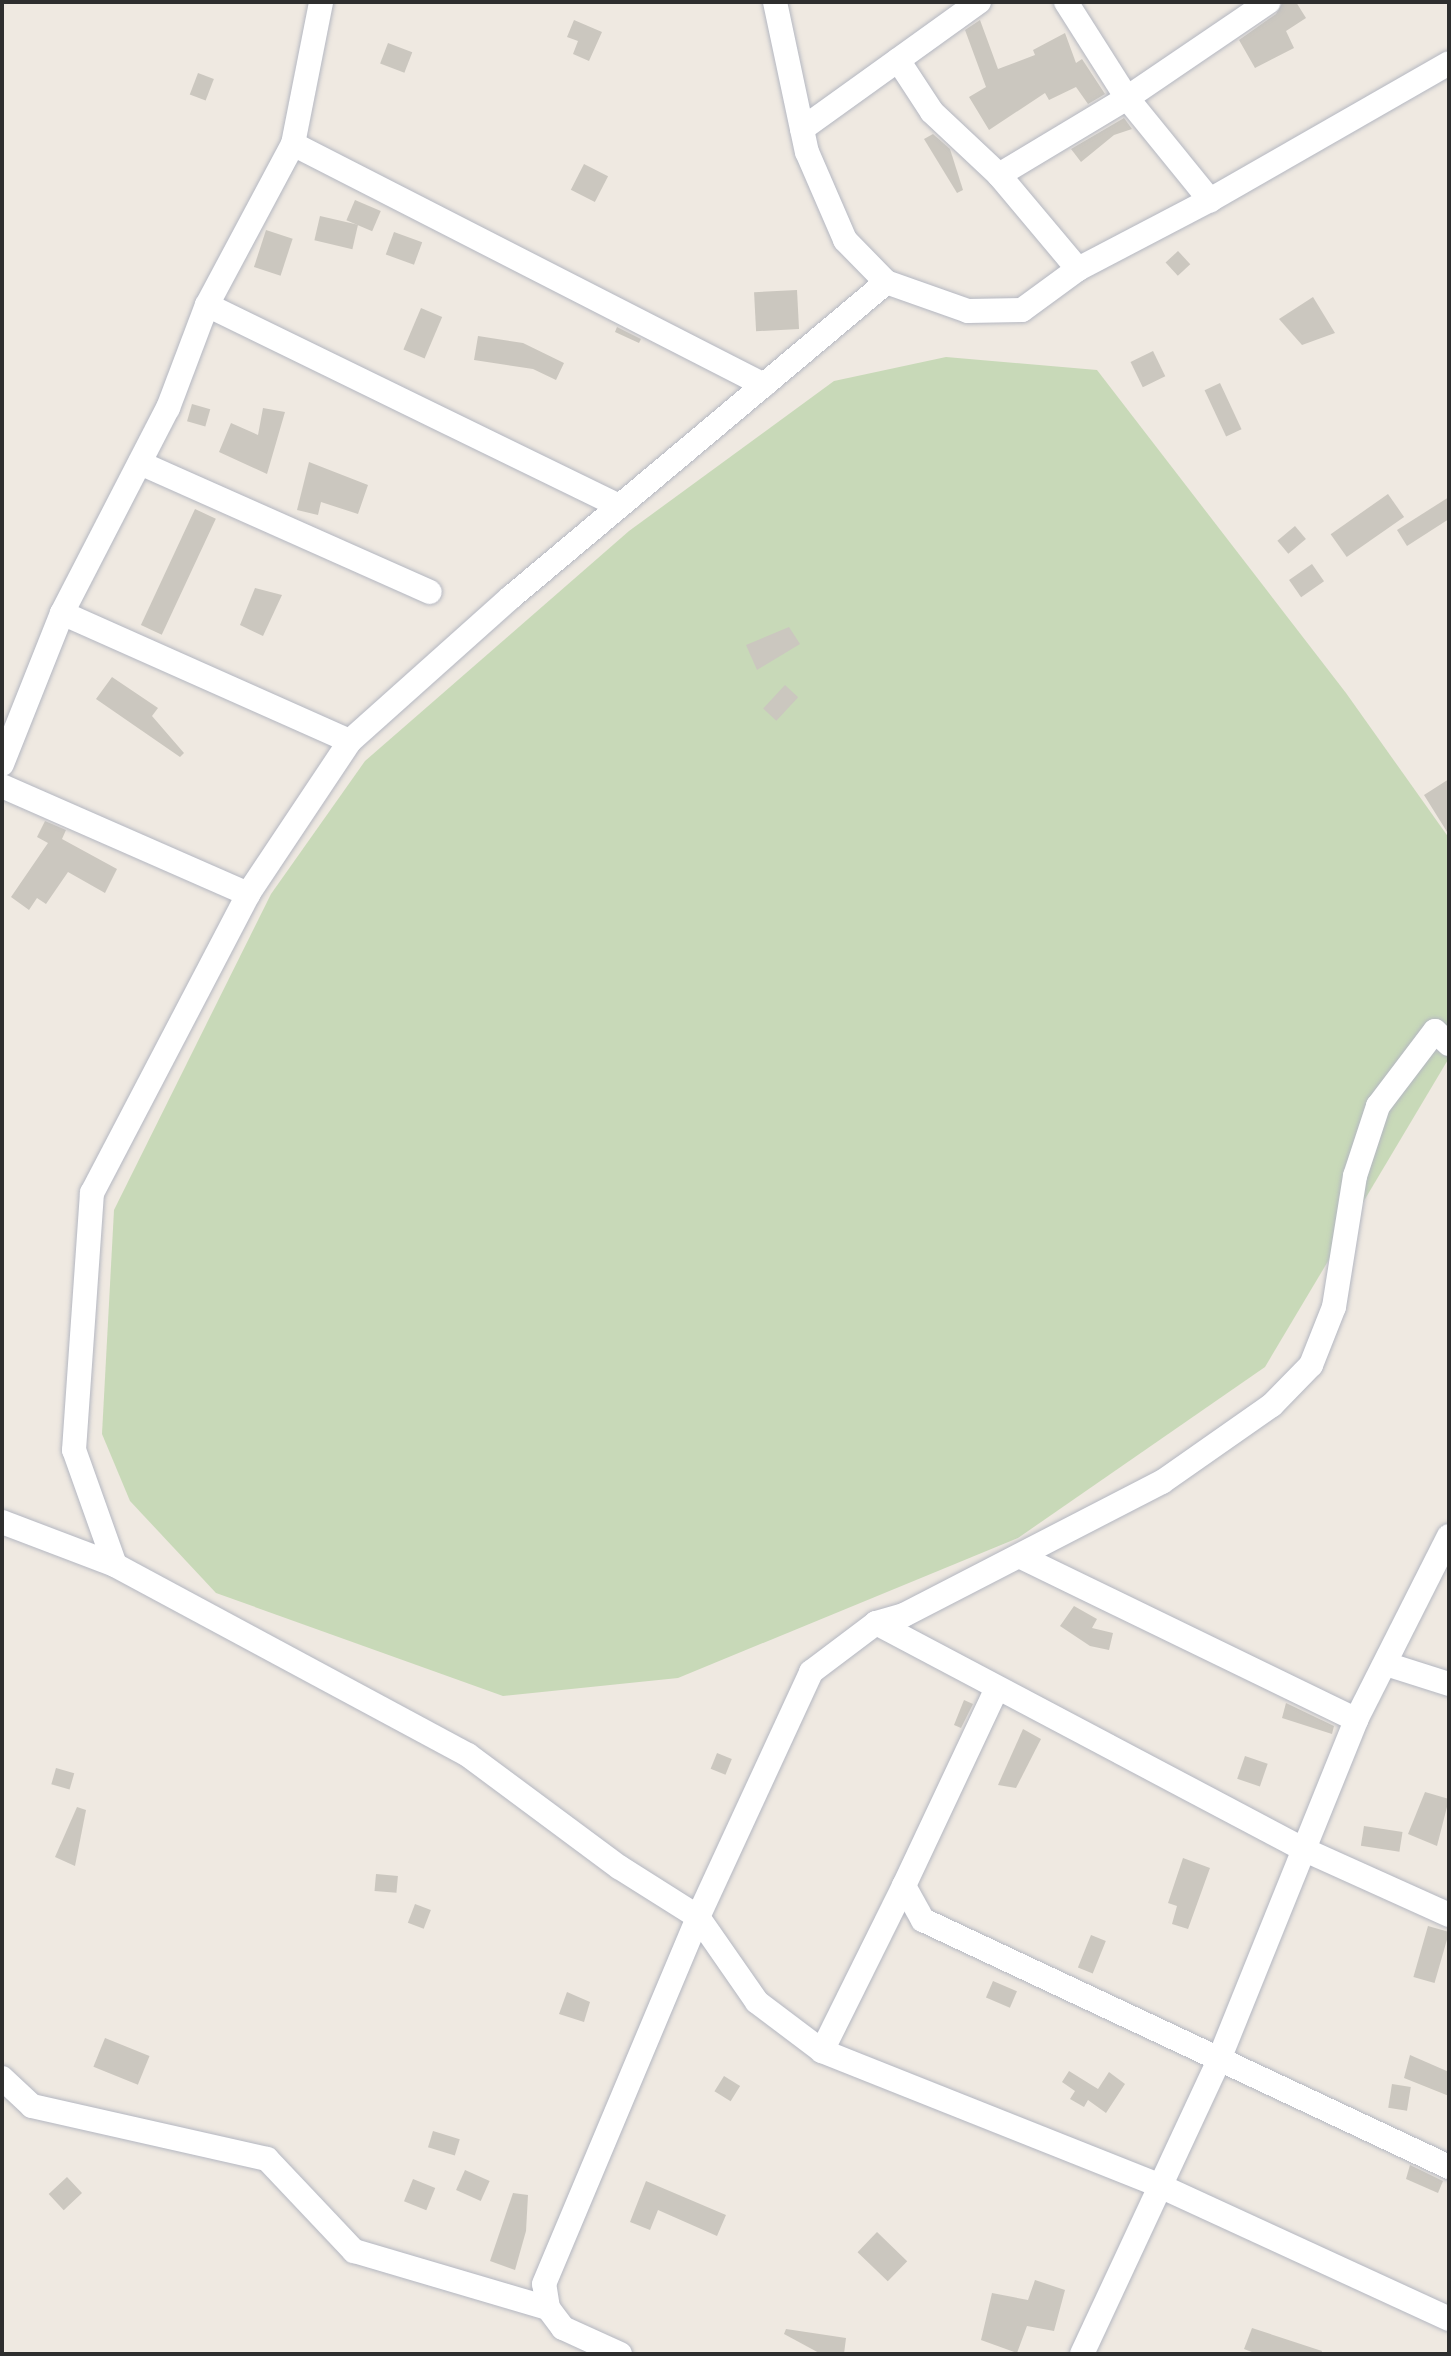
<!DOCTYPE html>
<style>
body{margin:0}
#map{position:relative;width:1451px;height:2356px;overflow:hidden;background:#efe9e1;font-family:Lato,sans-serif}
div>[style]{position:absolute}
.cemetery>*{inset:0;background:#c8d9b8}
.building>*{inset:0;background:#cbc7bf;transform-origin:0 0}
.roads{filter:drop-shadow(0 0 2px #b4b7c1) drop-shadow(0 0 2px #b4b7c1)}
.street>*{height:24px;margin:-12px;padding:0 12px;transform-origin:12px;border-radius:12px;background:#fff}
span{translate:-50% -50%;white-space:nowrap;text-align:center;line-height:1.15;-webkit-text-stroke:8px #fff;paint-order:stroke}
.frame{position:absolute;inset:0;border:4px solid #2e2e2e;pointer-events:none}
</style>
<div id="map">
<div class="cemetery">
<i style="clip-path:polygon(946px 357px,1097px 370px,1346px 693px,1449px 838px,1449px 1058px,1265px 1367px,1018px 1538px,678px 1678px,503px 1696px,216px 1593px,130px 1501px,102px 1434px,114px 1210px,271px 894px,365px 761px,629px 531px,834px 381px)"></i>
</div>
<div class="building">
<i style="clip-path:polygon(1283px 2px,1296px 2px,1306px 18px,1286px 31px,1294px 48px,1255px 68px,1239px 40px,1276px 14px)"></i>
<i style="clip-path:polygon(574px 20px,602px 32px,589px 61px,573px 54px,578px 41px,567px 37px)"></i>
<i style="clip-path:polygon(980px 20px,998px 69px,1035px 55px,1033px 50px,1065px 33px,1076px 63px,1082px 59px,1105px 94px,1088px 104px,1076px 87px,1049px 100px,1045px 93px,989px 130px,969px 97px,986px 87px,965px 30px)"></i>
<i style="left:388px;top:43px;width:26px;height:22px;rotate:21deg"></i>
<i style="left:198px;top:73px;width:17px;height:23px;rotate:21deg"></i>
<i style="clip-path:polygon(1124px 118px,1132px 129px,1114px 135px,1081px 162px,1071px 149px)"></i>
<i style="clip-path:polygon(933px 134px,950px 149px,963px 190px,957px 193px,924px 139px)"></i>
<i style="left:584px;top:164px;width:27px;height:29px;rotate:27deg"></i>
<i style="left:355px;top:200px;width:28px;height:22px;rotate:23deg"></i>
<i style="left:320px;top:216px;width:39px;height:25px;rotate:13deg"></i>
<i style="left:266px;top:230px;width:28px;height:39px;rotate:18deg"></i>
<i style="left:394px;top:232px;width:30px;height:24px;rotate:20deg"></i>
<i style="left:1178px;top:251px;width:18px;height:17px;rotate:47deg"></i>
<i style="left:797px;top:290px;width:39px;height:43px;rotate:87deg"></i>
<i style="clip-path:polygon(1313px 297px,1335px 333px,1302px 345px,1279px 319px)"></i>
<i style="left:421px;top:308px;width:23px;height:45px;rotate:23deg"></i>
<i style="clip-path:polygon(617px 327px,641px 339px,639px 343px,615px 332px)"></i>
<i style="clip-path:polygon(478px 336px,523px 343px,564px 363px,556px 380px,533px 369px,474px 360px)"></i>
<i style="left:1153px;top:351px;width:28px;height:25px;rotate:64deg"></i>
<i style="left:1220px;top:383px;width:51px;height:17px;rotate:65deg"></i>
<i style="left:192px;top:404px;width:19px;height:18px;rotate:16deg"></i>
<i style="clip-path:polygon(263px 408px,285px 412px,267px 474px,219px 452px,231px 423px,258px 435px)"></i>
<i style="clip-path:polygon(309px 462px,368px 485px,358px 514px,321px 502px,318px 515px,297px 510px)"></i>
<i style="left:1388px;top:494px;width:28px;height:70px;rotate:55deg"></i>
<i style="clip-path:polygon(1449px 497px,1449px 519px,1407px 546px,1397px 530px)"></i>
<i style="left:195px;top:509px;width:23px;height:128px;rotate:25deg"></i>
<i style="left:1295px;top:526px;width:17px;height:23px;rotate:50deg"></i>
<i style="left:1312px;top:564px;width:21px;height:28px;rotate:55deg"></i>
<i style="clip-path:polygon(255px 588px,282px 595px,263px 636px,240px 625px)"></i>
<i style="clip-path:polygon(789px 627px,800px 644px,757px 670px,746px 645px)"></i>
<i style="clip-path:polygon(112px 677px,158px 708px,152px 716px,184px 753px,180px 757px,96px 699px)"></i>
<i style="left:785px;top:685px;width:18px;height:32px;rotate:43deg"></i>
<i style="clip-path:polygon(1449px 779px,1449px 835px,1424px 795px)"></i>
<i style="clip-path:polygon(45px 821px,66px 830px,62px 839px,117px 869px,105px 893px,68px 872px,46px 904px,37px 898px,29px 910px,11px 897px,48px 843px,37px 837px)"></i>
<i style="clip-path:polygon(1074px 1606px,1097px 1619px,1092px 1628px,1113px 1633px,1109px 1650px,1090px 1646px,1060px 1626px)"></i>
<i style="clip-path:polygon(964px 1700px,973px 1704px,961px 1728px,954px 1725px)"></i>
<i style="clip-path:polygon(1286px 1703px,1334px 1726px,1332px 1734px,1282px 1718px)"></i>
<i style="clip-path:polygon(1023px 1729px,1041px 1739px,1016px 1788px,998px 1785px)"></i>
<i style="left:717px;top:1753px;width:16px;height:17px;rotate:22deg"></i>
<i style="left:1245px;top:1756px;width:24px;height:24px;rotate:19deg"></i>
<i style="left:56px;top:1768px;width:19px;height:17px;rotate:16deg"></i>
<i style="clip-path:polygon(1425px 1792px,1449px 1799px,1437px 1846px,1408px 1834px)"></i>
<i style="clip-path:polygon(77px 1807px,86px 1810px,75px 1866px,55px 1857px)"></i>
<i style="left:1364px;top:1826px;width:39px;height:20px;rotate:9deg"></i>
<i style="clip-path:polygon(1183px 1858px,1210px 1868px,1188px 1929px,1172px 1924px,1177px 1906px,1168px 1903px)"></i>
<i style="left:376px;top:1874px;width:22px;height:17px;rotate:5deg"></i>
<i style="left:415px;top:1904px;width:17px;height:20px;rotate:21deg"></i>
<i style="left:1428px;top:1926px;width:22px;height:53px;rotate:16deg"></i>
<i style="left:1091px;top:1935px;width:16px;height:35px;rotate:22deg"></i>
<i style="left:993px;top:1981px;width:26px;height:18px;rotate:23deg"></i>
<i style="clip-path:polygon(567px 1992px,590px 2002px,584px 2022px,559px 2014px)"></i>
<i style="left:105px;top:2038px;width:48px;height:31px;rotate:22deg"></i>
<i style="clip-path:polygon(1410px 2055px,1449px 2072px,1449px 2096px,1404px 2078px)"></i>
<i style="clip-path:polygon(1069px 2071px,1098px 2089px,1109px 2072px,1125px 2084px,1106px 2113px,1088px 2100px,1084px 2107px,1070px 2099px,1075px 2091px,1062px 2082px)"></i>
<i style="left:724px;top:2076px;width:19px;height:18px;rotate:32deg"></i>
<i style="left:1392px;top:2084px;width:19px;height:24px;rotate:9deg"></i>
<i style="left:433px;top:2131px;width:28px;height:17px;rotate:17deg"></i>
<i style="clip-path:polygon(1410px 2165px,1443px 2181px,1438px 2193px,1406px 2179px)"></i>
<i style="left:465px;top:2170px;width:27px;height:22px;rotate:24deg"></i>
<i style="left:67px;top:2177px;width:22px;height:25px;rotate:47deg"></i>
<i style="left:413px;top:2179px;width:24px;height:24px;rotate:22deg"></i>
<i style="clip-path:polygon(646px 2181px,726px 2215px,717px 2236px,658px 2210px,650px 2230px,630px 2222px)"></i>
<i style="clip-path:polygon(513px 2193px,528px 2195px,526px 2231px,515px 2270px,490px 2261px)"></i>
<i style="left:877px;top:2232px;width:42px;height:28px;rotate:44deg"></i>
<i style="clip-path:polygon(1035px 2280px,1065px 2290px,1054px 2331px,1027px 2326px,1017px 2353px,981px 2340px,992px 2293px,1028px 2300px)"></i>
<i style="clip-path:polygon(1252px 2328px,1322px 2351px,1321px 2354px,1257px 2354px,1244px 2349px)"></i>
<i style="clip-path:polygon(786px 2329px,846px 2338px,844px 2354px,821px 2354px,784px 2334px)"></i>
</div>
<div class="roads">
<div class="street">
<i style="left:775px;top:2px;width:153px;rotate:78deg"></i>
<i style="left:807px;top:152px;width:96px;rotate:66.6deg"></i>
<i style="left:845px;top:240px;width:59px;rotate:45.7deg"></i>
<i style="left:886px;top:282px;width:87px;rotate:19.5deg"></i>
<i style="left:968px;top:311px;width:54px;rotate:-1.1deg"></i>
<i style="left:1022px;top:310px;width:69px;rotate:-36.2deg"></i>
<i style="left:1078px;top:269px;width:149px;rotate:-27.6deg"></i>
<i style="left:1210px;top:200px;width:275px;rotate:-29.8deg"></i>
<i style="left:1066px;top:2px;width:114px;rotate:57.6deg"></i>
<i style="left:1127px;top:98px;width:132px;rotate:50.9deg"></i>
<i style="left:898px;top:60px;width:62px;rotate:56.8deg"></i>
<i style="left:932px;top:112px;width:92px;rotate:43.2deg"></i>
<i style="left:999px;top:175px;width:123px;rotate:50deg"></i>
<i style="left:802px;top:129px;width:218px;rotate:-35.7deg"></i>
<i style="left:293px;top:144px;width:529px;rotate:27.1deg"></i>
<i style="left:999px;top:175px;width:149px;rotate:-31deg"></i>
<i style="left:1127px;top:98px;width:171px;rotate:-34.2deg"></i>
<i style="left:207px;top:305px;width:458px;rotate:26deg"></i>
<i style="left:140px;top:463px;width:317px;rotate:24deg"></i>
<i style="left:62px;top:613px;width:315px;rotate:24deg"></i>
<i style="left:2px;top:764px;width:162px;rotate:-68.3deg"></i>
<i style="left:62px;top:613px;width:231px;rotate:-62.7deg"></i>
<i style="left:168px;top:408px;width:110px;rotate:-69.3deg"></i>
<i style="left:207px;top:305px;width:183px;rotate:-61.9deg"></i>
<i style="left:293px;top:144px;width:145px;rotate:-78.8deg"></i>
<i style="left:2px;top:786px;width:269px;rotate:23.7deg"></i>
<i style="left:2px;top:1522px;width:121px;rotate:20.8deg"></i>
<i style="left:115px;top:1565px;width:401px;rotate:28.3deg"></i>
<i style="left:468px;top:1755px;width:188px;rotate:36.6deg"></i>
<i style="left:619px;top:1867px;width:93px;rotate:32.3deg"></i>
<i style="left:698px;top:1917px;width:103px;rotate:55.2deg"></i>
<i style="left:757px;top:2002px;width:81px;rotate:37deg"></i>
<i style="left:822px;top:2051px;width:362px;rotate:21.7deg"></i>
<i style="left:1158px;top:2185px;width:320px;rotate:24.7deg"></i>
<i style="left:1019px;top:1556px;width:375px;rotate:25.9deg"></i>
<i style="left:115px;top:1565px;width:122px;rotate:-109.6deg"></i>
<i style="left:74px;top:1450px;width:258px;rotate:-86deg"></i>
<i style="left:92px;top:1193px;width:337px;rotate:-62.4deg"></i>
<i style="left:248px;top:894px;width:184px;rotate:-56.3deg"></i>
<i style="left:350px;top:741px;width:215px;rotate:-41.8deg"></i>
<i style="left:510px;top:598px;width:491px;rotate:-40deg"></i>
<i style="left:876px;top:1623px;width:483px;rotate:27.9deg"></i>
<i style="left:1303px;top:1849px;width:160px;rotate:24.3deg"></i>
<i style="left:1386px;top:1664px;width:66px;rotate:17.6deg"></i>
<i style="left:997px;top:1688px;width:219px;rotate:115.2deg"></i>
<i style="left:904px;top:1886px;width:39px;rotate:61deg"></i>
<i style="left:923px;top:1920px;width:581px;rotate:25.15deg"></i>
<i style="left:822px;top:2051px;width:184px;rotate:-63.6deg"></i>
<i style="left:2px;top:2078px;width:41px;rotate:43deg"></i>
<i style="left:32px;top:2106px;width:241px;rotate:12.7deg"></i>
<i style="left:267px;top:2159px;width:127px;rotate:46.6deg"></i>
<i style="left:354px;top:2251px;width:202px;rotate:16.4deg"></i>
<i style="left:620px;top:2354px;width:63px;rotate:-155.5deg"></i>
<i style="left:563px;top:2328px;width:25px;rotate:-127deg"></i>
<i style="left:548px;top:2308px;width:24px;rotate:-99deg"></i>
<i style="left:544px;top:2284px;width:398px;rotate:-67.2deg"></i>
<i style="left:698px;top:1917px;width:270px;rotate:-65.2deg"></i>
<i style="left:811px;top:1672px;width:81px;rotate:-37deg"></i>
<i style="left:876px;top:1623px;width:29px;rotate:-16deg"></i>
<i style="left:904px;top:1615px;width:290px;rotate:-27.3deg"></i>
<i style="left:1162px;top:1482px;width:134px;rotate:-35deg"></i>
<i style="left:1272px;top:1405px;width:56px;rotate:-45.7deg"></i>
<i style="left:1311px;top:1365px;width:62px;rotate:-68.4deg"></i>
<i style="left:1334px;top:1307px;width:133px;rotate:-80.9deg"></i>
<i style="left:1355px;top:1176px;width:74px;rotate:-71.8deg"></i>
<i style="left:1378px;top:1106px;width:94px;rotate:-52.8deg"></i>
<i style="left:1435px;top:1031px;width:19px;rotate:43deg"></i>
<i style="left:1082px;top:2354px;width:322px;rotate:-65deg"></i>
<i style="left:1218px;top:2062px;width:369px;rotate:-68deg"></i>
<i style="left:1356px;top:1720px;width:206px;rotate:-63.2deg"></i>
</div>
</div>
<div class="frame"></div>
</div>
